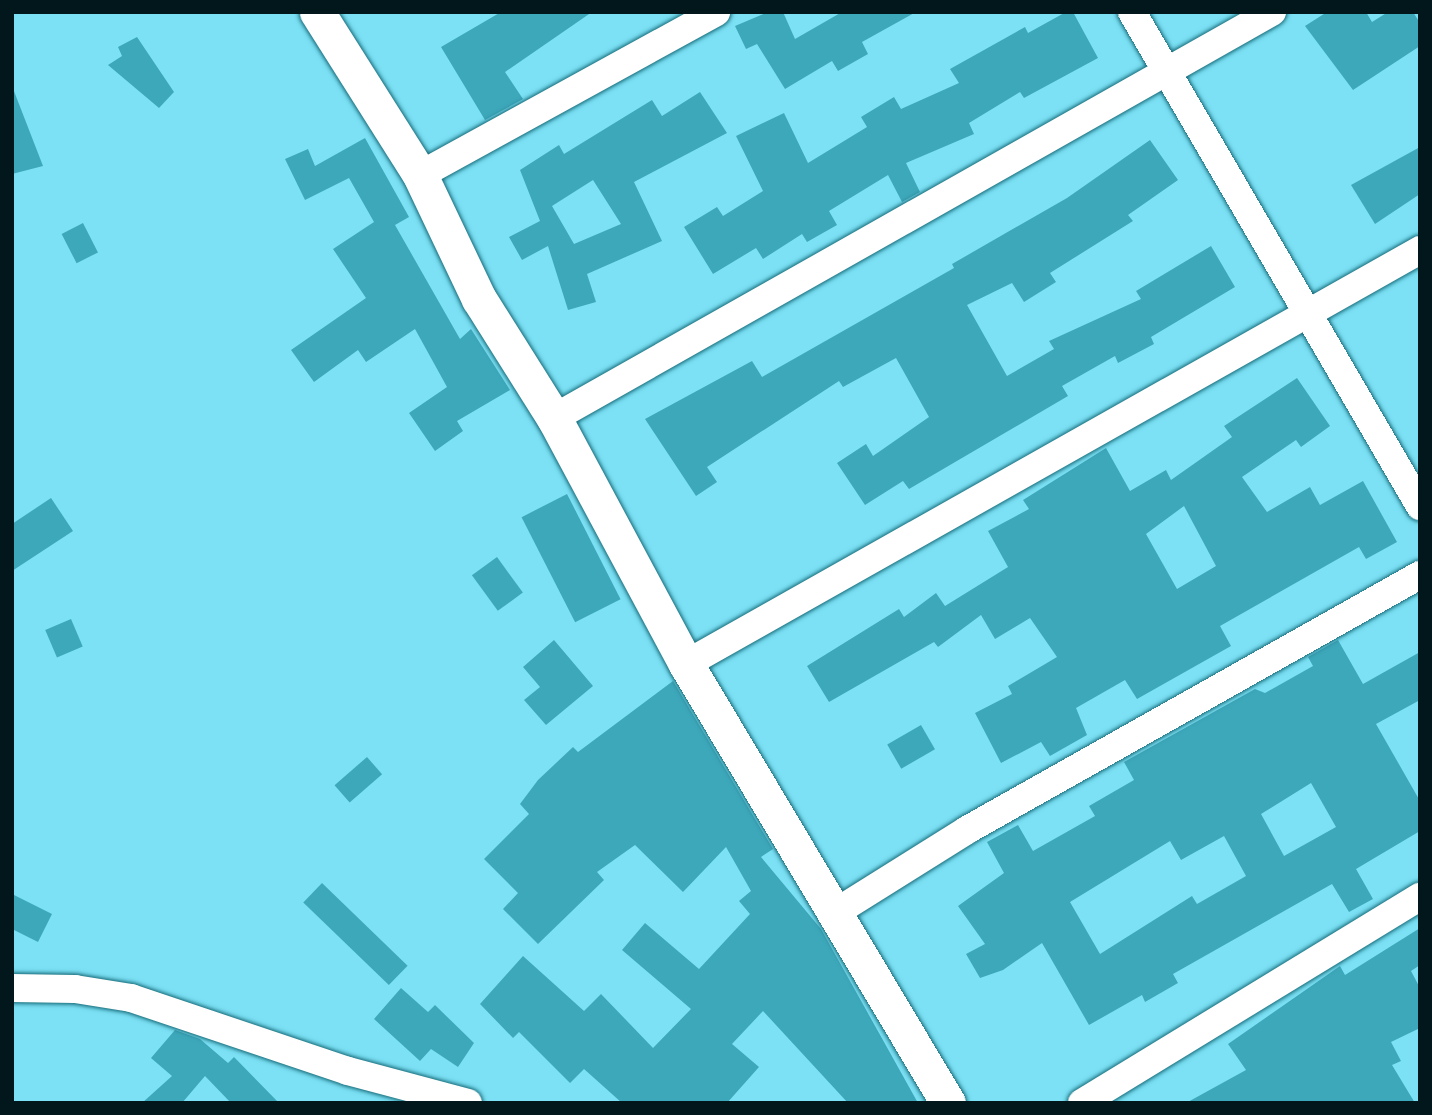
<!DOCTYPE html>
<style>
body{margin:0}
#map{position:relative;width:1432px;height:1115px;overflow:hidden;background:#7ce1f5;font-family:"PT Sans",sans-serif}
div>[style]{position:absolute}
.building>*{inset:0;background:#3ea8bb;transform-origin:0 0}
.roads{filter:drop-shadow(0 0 2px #166b79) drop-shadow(0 0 2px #166b79)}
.minor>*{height:28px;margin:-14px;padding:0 14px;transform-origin:14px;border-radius:14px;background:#fff}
.tertiary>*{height:35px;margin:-17.5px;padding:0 17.5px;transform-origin:17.5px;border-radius:17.5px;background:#fff}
span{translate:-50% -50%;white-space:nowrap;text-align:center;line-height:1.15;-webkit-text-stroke:5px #dbf6fc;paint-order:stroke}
.frame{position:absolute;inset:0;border:14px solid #02171b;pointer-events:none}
</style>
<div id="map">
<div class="building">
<i style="clip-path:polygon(501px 12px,592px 12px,505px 72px,523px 99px,485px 120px,441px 47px)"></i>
<i style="clip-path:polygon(768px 12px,783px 12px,795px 39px,842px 12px,916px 12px,862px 42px,868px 54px,838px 71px,832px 61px,785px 89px,757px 44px,746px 49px,735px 26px)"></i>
<i style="clip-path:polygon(1066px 12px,1073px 12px,1098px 58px,1024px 98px,1020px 92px,969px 123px,974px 134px,906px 163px,920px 192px,902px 202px,888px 175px,829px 211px,837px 225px,807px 242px,802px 234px,763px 259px,756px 248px,713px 274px,684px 227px,717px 207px,723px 216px,763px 191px,736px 136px,784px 113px,808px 163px,867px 127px,861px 117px,894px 97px,901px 109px,959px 83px,950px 69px,1025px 27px,1028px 33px)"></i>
<i style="clip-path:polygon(1327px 12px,1366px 12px,1372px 22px,1388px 12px,1413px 12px,1420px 23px,1420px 46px,1353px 90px,1305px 26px)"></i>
<i style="clip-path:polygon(137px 37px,174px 92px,159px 108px,108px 65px,122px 56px,118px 47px)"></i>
<i style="clip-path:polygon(12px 86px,43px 166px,12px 174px)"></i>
<i style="clip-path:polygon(evenodd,700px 92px,727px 133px,634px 182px,662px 241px,587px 274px,596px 302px,568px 310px,548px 246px,522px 260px,509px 237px,540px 221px,520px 170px,559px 145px,564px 154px,652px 100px,662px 116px,700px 92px,593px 180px,621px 224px,574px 244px,552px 206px,593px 180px)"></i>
<i style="clip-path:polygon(365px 138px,409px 217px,395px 225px,460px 339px,471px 329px,510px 390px,457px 421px,463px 431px,435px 451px,409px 413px,447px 387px,415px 329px,366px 362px,358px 350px,314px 382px,291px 350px,366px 298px,333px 249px,374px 222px,349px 178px,305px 200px,285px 159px,308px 149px,315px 166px)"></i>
<i style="clip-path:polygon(1150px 140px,1178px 180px,1128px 215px,1133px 221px,1050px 273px,1056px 282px,1024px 302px,1012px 283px,967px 305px,1007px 376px,1054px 349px,1049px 341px,1141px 299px,1136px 291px,1211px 246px,1235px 287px,1151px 337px,1154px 344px,1118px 363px,1115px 356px,1062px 386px,1068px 396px,909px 489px,903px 481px,865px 505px,837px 463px,866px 444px,873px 456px,929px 417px,896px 358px,843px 387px,839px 381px,707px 467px,717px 482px,696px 496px,645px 419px,752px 361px,762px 377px,954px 268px,952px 264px,1067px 198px)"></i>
<i style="clip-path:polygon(1420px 147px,1420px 194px,1375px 224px,1351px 185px)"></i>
<i style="left:83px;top:223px;width:33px;height:24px;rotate:63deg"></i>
<i style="clip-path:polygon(evenodd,1297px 378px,1330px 426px,1301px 447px,1296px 440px,1242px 477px,1267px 512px,1310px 487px,1320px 505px,1363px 481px,1397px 542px,1366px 559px,1359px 547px,1220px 626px,1231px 646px,1137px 699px,1125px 680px,1076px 708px,1087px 735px,1050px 756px,1041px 742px,1001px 763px,975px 713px,1012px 694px,1008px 686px,1057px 657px,1030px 618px,995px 639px,981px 615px,938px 647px,934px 642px,829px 702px,807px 666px,899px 609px,904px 617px,936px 593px,945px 606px,1008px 567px,988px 531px,1029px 509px,1023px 500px,1106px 448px,1130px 491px,1166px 470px,1171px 480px,1232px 437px,1224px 426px,1297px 378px,1184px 506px,1216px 566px,1177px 589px,1146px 534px,1184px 506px)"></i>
<i style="left:567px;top:494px;width:118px;height:51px;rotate:63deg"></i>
<i style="clip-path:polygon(51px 498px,73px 531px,12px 571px,12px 524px)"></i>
<i style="left:497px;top:557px;width:44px;height:31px;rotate:54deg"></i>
<i style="left:71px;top:619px;width:30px;height:28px;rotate:67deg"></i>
<i style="clip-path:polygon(554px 640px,593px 686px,546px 725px,524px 700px,540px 687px,523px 667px)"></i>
<i style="clip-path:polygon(evenodd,1338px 640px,1363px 684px,1420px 652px,1420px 700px,1376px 724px,1420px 801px,1420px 831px,1356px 869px,1373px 899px,1349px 912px,1332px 884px,1173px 974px,1178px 983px,1145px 1002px,1142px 995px,1089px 1025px,1042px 943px,1003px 970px,980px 978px,966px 954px,985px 944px,958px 906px,1004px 873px,987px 842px,1018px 825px,1033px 851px,1095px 816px,1089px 806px,1134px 780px,1124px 762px,1255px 689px,1265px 693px,1313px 666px,1308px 657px,1338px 640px,1311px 783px,1336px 827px,1284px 856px,1261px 814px,1311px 783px,1338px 640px,1224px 836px,1246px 876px,1197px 904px,1192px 896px,1100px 954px,1070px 902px,1170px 841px,1181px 860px,1224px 836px)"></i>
<i style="clip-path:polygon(673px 681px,773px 849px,761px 857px,821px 929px,918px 1103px,848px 1103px,763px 1011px,732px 1044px,759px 1067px,727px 1103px,622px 1103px,584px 1069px,570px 1083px,519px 1032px,513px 1038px,480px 1004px,523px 956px,584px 1011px,601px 994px,653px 1048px,691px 1009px,622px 950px,645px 923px,699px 969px,750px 914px,739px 901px,751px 891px,726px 847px,683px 892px,635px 845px,597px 872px,604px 880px,538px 944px,503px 909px,518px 893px,484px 859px,529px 814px,520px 804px,538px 780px,573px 747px,578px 752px)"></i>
<i style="left:921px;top:725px;width:28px;height:39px;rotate:60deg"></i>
<i style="left:367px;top:757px;width:23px;height:43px;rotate:49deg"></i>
<i style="left:322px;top:883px;width:119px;height:27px;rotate:44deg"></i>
<i style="clip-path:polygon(12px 894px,52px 914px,38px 942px,12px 929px)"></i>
<i style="clip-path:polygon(1420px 928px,1420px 965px,1411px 971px,1420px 988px,1420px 1028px,1391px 1042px,1401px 1061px,1392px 1065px,1415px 1103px,1186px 1103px,1246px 1070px,1228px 1044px,1340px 966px,1345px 975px)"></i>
<i style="clip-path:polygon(401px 988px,428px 1012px,435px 1005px,474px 1043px,458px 1067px,431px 1049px,420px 1061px,374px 1019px)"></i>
<i style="clip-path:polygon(175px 1030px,200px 1039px,228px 1063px,234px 1057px,279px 1103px,231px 1103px,205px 1076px,182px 1103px,142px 1103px,172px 1076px,151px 1058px)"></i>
</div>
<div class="roads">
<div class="minor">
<i style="left:1132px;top:12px;width:572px;rotate:59.76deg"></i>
<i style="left:420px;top:175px;width:338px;rotate:-28.8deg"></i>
<i style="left:554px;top:418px;width:825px;rotate:-29.49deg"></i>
<i style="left:686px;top:664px;width:843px;rotate:-29.42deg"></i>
<i style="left:838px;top:911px;width:152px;rotate:-32.1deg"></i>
<i style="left:967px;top:830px;width:520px;rotate:-29.38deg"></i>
<i style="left:12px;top:988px;width:63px;rotate:0.9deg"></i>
<i style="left:75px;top:989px;width:57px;rotate:9.1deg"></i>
<i style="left:131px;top:998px;width:229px;rotate:18.6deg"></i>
<i style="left:348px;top:1071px;width:124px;rotate:14.9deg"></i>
<i style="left:1082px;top:1103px;width:396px;rotate:-31.4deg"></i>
</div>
<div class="tertiary">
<i style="left:317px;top:12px;width:193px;rotate:57.7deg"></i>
<i style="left:420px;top:175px;width:137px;rotate:64.6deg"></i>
<i style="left:479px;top:299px;width:141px;rotate:57.8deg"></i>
<i style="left:554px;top:418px;width:279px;rotate:61.8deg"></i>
<i style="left:686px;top:664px;width:511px;rotate:59.17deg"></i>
</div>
</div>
<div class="frame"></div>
</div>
